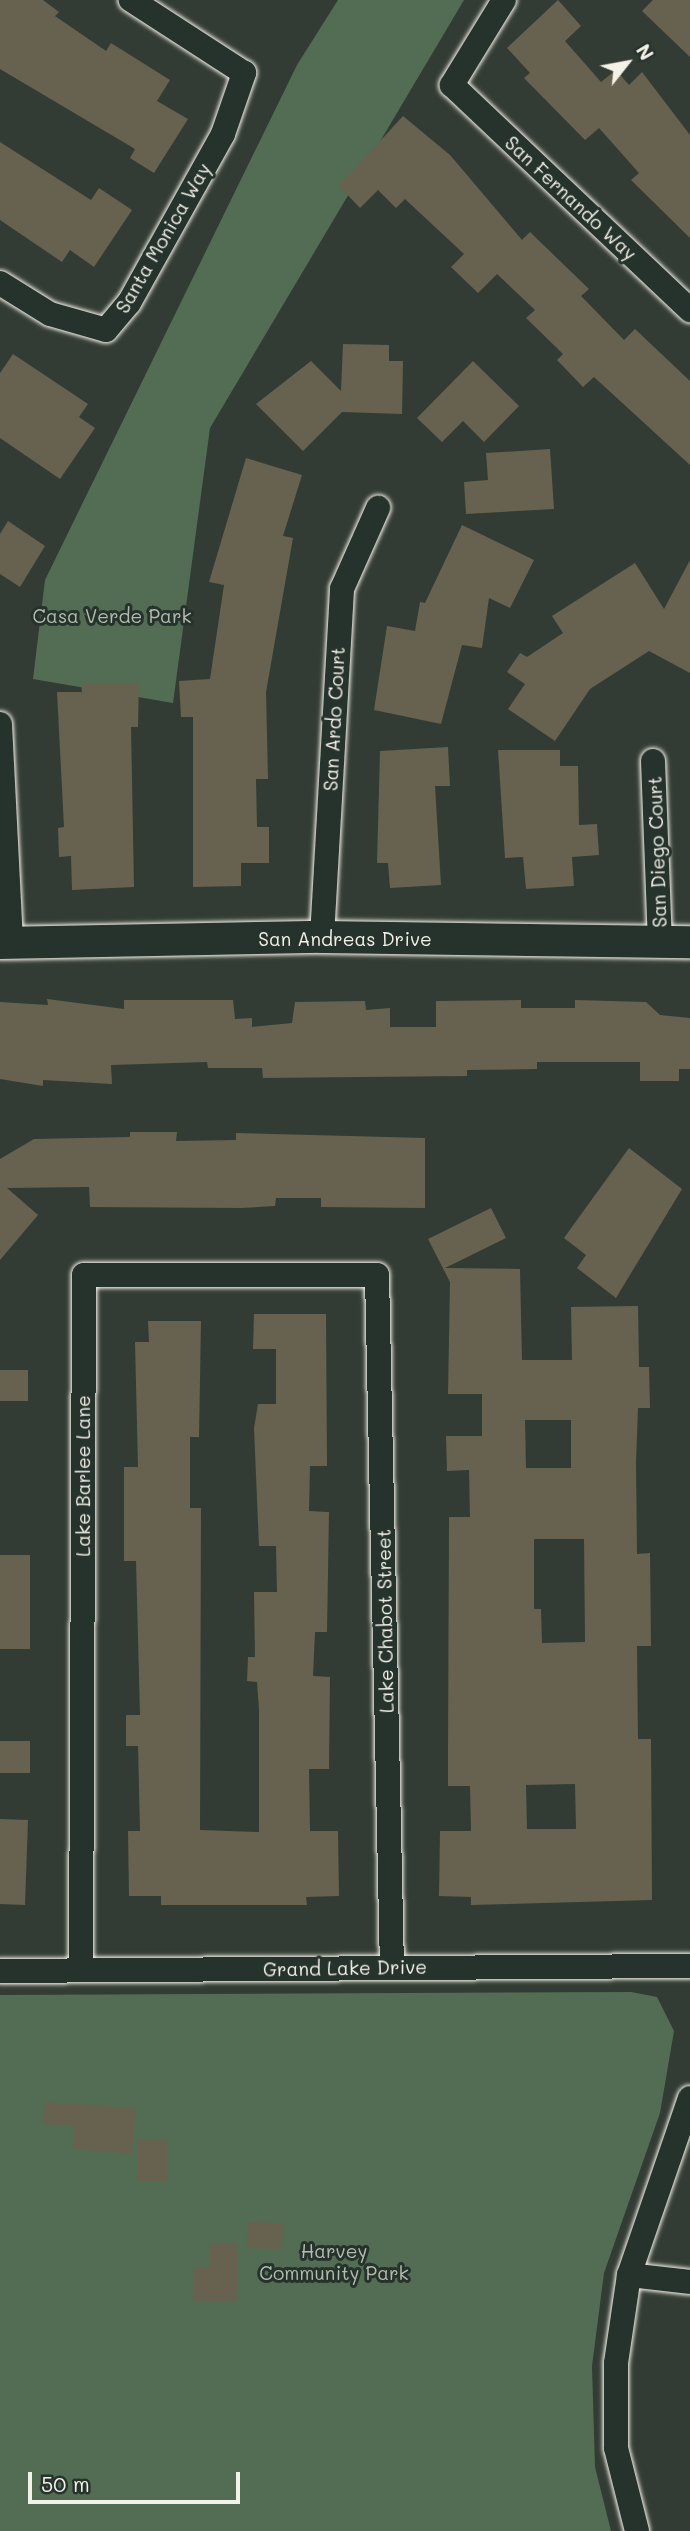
<!DOCTYPE html>
<style>
body{margin:0}
#map{position:relative;width:690px;height:2531px;overflow:hidden;background:#333c34;font-family:Mali,sans-serif}
div>[style]{position:absolute}
.green>*{inset:0;background:#536d54}
.building>*{inset:0;background:#66624f;transform-origin:0 0}
.roads{filter:drop-shadow(0 0 2px #f4f1e8) drop-shadow(0 0 2px #f4f1e8)}
.minor>*{height:24px;margin:-12px;padding:0 12px;transform-origin:12px;border-radius:12px;background:#26332d}
.tertiary>*{height:32px;margin:-16px;padding:0 16px;transform-origin:16px;border-radius:16px;background:#26332d}
span{translate:-50% -50%;white-space:nowrap;text-align:center;line-height:1.15;-webkit-text-stroke:6px #26332d;paint-order:stroke}
.street-label{font-size:19px;color:#f4f1e8}
.park-label{font-size:19px;color:#b4bcad}
.north{position:absolute;left:592px;top:28px;width:70px;height:70px;-webkit-text-stroke:5px #26332d;paint-order:stroke;rotate:59deg;font-size:19px;font-weight:700;line-height:28px;text-align:center;color:#f4f1e8}
.north::after{content:'';display:block;margin:auto;width:24px;height:32px;background:#f4f1e8;clip-path:polygon(50% 0,100% 100%,50% 72%,0 100%)}
.scale{position:absolute;left:28px;top:2472px;width:212px;height:32px;box-sizing:border-box;border:4px solid #f4f1e8;border-top:0;padding-left:9px;font-size:21px;line-height:24px;white-space:nowrap;color:#f4f1e8;-webkit-text-stroke:5px #26332d;paint-order:stroke}
</style>
<div id="map">
<div class="green">
<i style="clip-path:polygon(338px 0,464px 0,210px 428px,173px 703px,33px 679px,45px 580px,297px 65px)"></i>
<i style="clip-path:polygon(631px 1992px,657px 1997px,674px 2031px,660px 2113px,604px 2273px,592px 2366px,595px 2467px,611px 2531px,0 2531px,0 1995px)"></i>
</div>
<div class="building">
<i style="clip-path:polygon(0 0,43px 0,59px 12px,55px 16px,106px 51px,111px 43px,170px 80px,157px 101px,188px 119px,154px 173px,130px 158px,135px 149px,0 69px)"></i>
<i style="clip-path:polygon(558px 0,581px 26px,565px 41px,601px 82px,616px 70px,629px 85px,642px 72px,690px 135px,690px 238px,631px 180px,639px 173px,599px 128px,585px 140px,524px 78px,530px 73px,507px 48px)"></i>
<i style="clip-path:polygon(653px 0,690px 0,690px 57px,642px 11px)"></i>
<i style="clip-path:polygon(403px 116px,450px 155px,522px 240px,530px 232px,589px 289px,581px 296px,624px 340px,635px 329px,690px 381px,690px 465px,594px 377px,583px 387px,557px 360px,563px 354px,526px 318px,535px 310px,497px 274px,478px 293px,451px 267px,464px 254px,405px 199px,396px 208px,378px 190px,360px 208px,339px 186px)"></i>
<i style="clip-path:polygon(0 142px,91px 200px,99px 188px,132px 210px,94px 267px,70px 250px,62px 262px,0 220px)"></i>
<i style="clip-path:polygon(343px 344px,389px 345px,389px 361px,403px 361px,402px 414px,342px 412px,303px 451px,256px 404px,311px 361px,341px 391px)"></i>
<i style="clip-path:polygon(13px 354px,88px 404px,79px 417px,95px 428px,60px 479px,0 438px,0 373px)"></i>
<i style="clip-path:polygon(473px 361px,519px 406px,484px 442px,463px 421px,442px 442px,417px 418px)"></i>
<i style="clip-path:polygon(550px 449px,554px 509px,466px 514px,464px 482px,488px 480px,486px 453px)"></i>
<i style="clip-path:polygon(246px 458px,302px 475px,283px 536px,293px 538px,266px 692px,268px 779px,256px 779px,257px 827px,269px 827px,269px 863px,241px 863px,241px 886px,193px 887px,193px 717px,181px 717px,179px 681px,210px 679px,224px 585px,209px 582px)"></i>
<i style="clip-path:polygon(8px 521px,45px 546px,20px 587px,0 574px,0 534px)"></i>
<i style="clip-path:polygon(462px 525px,534px 560px,510px 608px,489px 598px,482px 648px,462px 645px,441px 724px,374px 710px,387px 626px,415px 631px,420px 602px,425px 603px)"></i>
<i style="clip-path:polygon(690px 560px,690px 673px,649px 651px,590px 689px,555px 741px,508px 709px,525px 684px,507px 672px,520px 653px,527px 657px,563px 633px,552px 616px,635px 563px,664px 609px)"></i>
<i style="clip-path:polygon(81px 683px,139px 683px,138px 727px,131px 727px,134px 887px,72px 890px,71px 856px,59px 857px,58px 828px,64px 827px,57px 692px,82px 692px)"></i>
<i style="clip-path:polygon(448px 747px,450px 786px,435px 786px,441px 885px,390px 888px,388px 863px,377px 863px,380px 751px)"></i>
<i style="clip-path:polygon(498px 750px,560px 750px,560px 766px,578px 766px,579px 825px,597px 824px,599px 855px,572px 857px,574px 886px,526px 889px,523px 857px,505px 858px)"></i>
<i style="clip-path:polygon(47px 999px,124px 1009px,124px 1000px,233px 1000px,235px 1019px,252px 1018px,252px 1027px,292px 1023px,295px 1002px,365px 1001px,366px 1010px,390px 1008px,390px 1027px,436px 1027px,436px 1001px,521px 1000px,521px 1008px,575px 1008px,575px 1000px,646px 1002px,660px 1015px,690px 1018px,690px 1069px,679px 1069px,679px 1081px,640px 1081px,640px 1062px,537px 1062px,537px 1069px,467px 1070px,467px 1076px,263px 1078px,262px 1068px,208px 1068px,207px 1062px,111px 1065px,112px 1084px,43px 1080px,43px 1086px,0 1079px,0 1002px,48px 1005px)"></i>
<i style="clip-path:polygon(130px 1132px,177px 1132px,176px 1141px,236px 1140px,236px 1133px,425px 1138px,425px 1208px,321px 1207px,321px 1198px,276px 1198px,275px 1206px,242px 1208px,90px 1207px,89px 1187px,7px 1188px,38px 1215px,0 1260px,0 1159px,34px 1139px,130px 1137px)"></i>
<i style="clip-path:polygon(629px 1148px,682px 1189px,616px 1298px,577px 1268px,586px 1255px,564px 1238px)"></i>
<i style="clip-path:polygon(evenodd,491px 1208px,506px 1238px,445px 1268px,520px 1269px,522px 1360px,572px 1360px,571px 1307px,638px 1306px,639px 1367px,649px 1367px,650px 1408px,638px 1408px,636px 1462px,637px 1554px,650px 1553px,651px 1646px,637px 1646px,638px 1739px,651px 1739px,652px 1900px,471px 1905px,471px 1897px,439px 1896px,440px 1831px,471px 1831px,470px 1786px,448px 1786px,448px 1752px,449px 1517px,470px 1517px,469px 1470px,447px 1471px,446px 1436px,482px 1436px,482px 1394px,448px 1394px,450px 1282px,428px 1239px,491px 1208px,525px 1420px,571px 1420px,571px 1468px,526px 1468px,525px 1420px,491px 1208px,534px 1539px,584px 1539px,585px 1642px,542px 1643px,541px 1609px,534px 1609px,534px 1539px,491px 1208px,575px 1784px,576px 1829px,527px 1829px,526px 1785px,575px 1784px)"></i>
<i style="clip-path:polygon(254px 1314px,326px 1314px,327px 1466px,310px 1466px,309px 1511px,329px 1512px,327px 1632px,315px 1632px,313px 1676px,330px 1677px,329px 1769px,309px 1769px,310px 1831px,338px 1831px,339px 1896px,306px 1897px,307px 1905px,161px 1905px,161px 1896px,129px 1896px,128px 1831px,140px 1831px,138px 1746px,126px 1746px,126px 1715px,140px 1715px,136px 1561px,124px 1561px,124px 1467px,138px 1467px,135px 1342px,149px 1342px,148px 1321px,201px 1321px,199px 1437px,190px 1437px,190px 1508px,201px 1508px,200px 1830px,259px 1832px,259px 1710px,257px 1682px,247px 1681px,248px 1657px,255px 1657px,254px 1592px,277px 1592px,276px 1546px,259px 1546px,254px 1428px,258px 1404px,276px 1404px,276px 1349px,253px 1349px)"></i>
<i style="left:0;top:1370px;width:28px;height:31px"></i>
<i style="left:0;top:1555px;width:30px;height:94px"></i>
<i style="left:0;top:1741px;width:30px;height:32px"></i>
<i style="left:0;top:1819px;width:28px;height:85px;rotate:2deg"></i>
<i style="clip-path:polygon(45px 2102px,136px 2108px,132px 2154px,73px 2149px,74px 2126px,43px 2124px)"></i>
<i style="left:137px;top:2140px;width:30px;height:41px"></i>
<i style="left:248px;top:2222px;width:35px;height:26px;rotate:2deg"></i>
<i style="clip-path:polygon(209px 2243px,237px 2243px,237px 2301px,193px 2301px,193px 2267px,209px 2267px)"></i>
</div>
<div class="roads">
<div class="minor">
<i style="left:504px;top:0;width:100px;rotate:121.5deg"></i>
<i style="left:452px;top:85px;width:328px;rotate:43.4deg"></i>
<i style="left:0;top:283px;width:59px;rotate:31.8deg"></i>
<i style="left:50px;top:314px;width:58px;rotate:15.9deg"></i>
<i style="left:106px;top:330px;width:35px;rotate:-50deg"></i>
<i style="left:129px;top:303px;width:193px;rotate:-60.9deg"></i>
<i style="left:223px;top:134px;width:65px;rotate:-71deg"></i>
<i style="left:244px;top:73px;width:135px;rotate:-147.1deg"></i>
<i style="left:0;top:724px;width:219px;rotate:87.1deg"></i>
<i style="left:653px;top:761px;width:181px;rotate:87.8deg"></i>
<i style="left:322px;top:937px;width:349px;rotate:-86.7deg"></i>
<i style="left:342px;top:589px;width:89px;rotate:-66deg"></i>
<i style="left:81px;top:1970px;width:695px;rotate:-89.75deg"></i>
<i style="left:84px;top:1275px;width:293px"></i>
<i style="left:377px;top:1275px;width:692px;rotate:88.76deg"></i>
<i style="left:0;top:1971px;width:690px;rotate:-0.42deg"></i>
<i style="left:629px;top:2275px;width:61px;rotate:6.5deg"></i>
<i style="left:637px;top:2531px;width:86px;rotate:-104.2deg"></i>
<i style="left:616px;top:2448px;width:85px;rotate:-90deg"></i>
<i style="left:616px;top:2363px;width:89px;rotate:-81.6deg"></i>
<i style="left:629px;top:2275px;width:187px;rotate:-71deg"></i>
</div>
<div class="tertiary">
<i style="left:0;top:943px;width:322px;rotate:-1.1deg"></i>
<i style="left:322px;top:937px;width:368px;rotate:0.8deg"></i>
</div>
</div>
<div class="street-label">
<span style="left:571px;top:198px;rotate:43deg">San Fernando Way</span>
<span style="left:163px;top:238px;rotate:-60deg">Santa Monica Way</span>
<span style="left:334px;top:719px;rotate:-87deg">San Ardo Court</span>
<span style="left:657px;top:852px;rotate:-92deg">San Diego Court</span>
<span style="left:345px;top:939px">San Andreas Drive</span>
<span style="left:83px;top:1476px;rotate:-90deg">Lake Barlee Lane</span>
<span style="left:385px;top:1621px;rotate:-91deg">Lake Chabot Street</span>
<span style="left:345px;top:1968px;rotate:-1deg">Grand Lake Drive</span>
</div>
<div class="park-label">
<span style="left:112px;top:616px">Casa Verde Park</span>
<span style="left:334px;top:2262px">Harvey<br>Community Park</span>
</div>
<div class="north">N</div>
<div class="scale">50 m</div>
</div>
